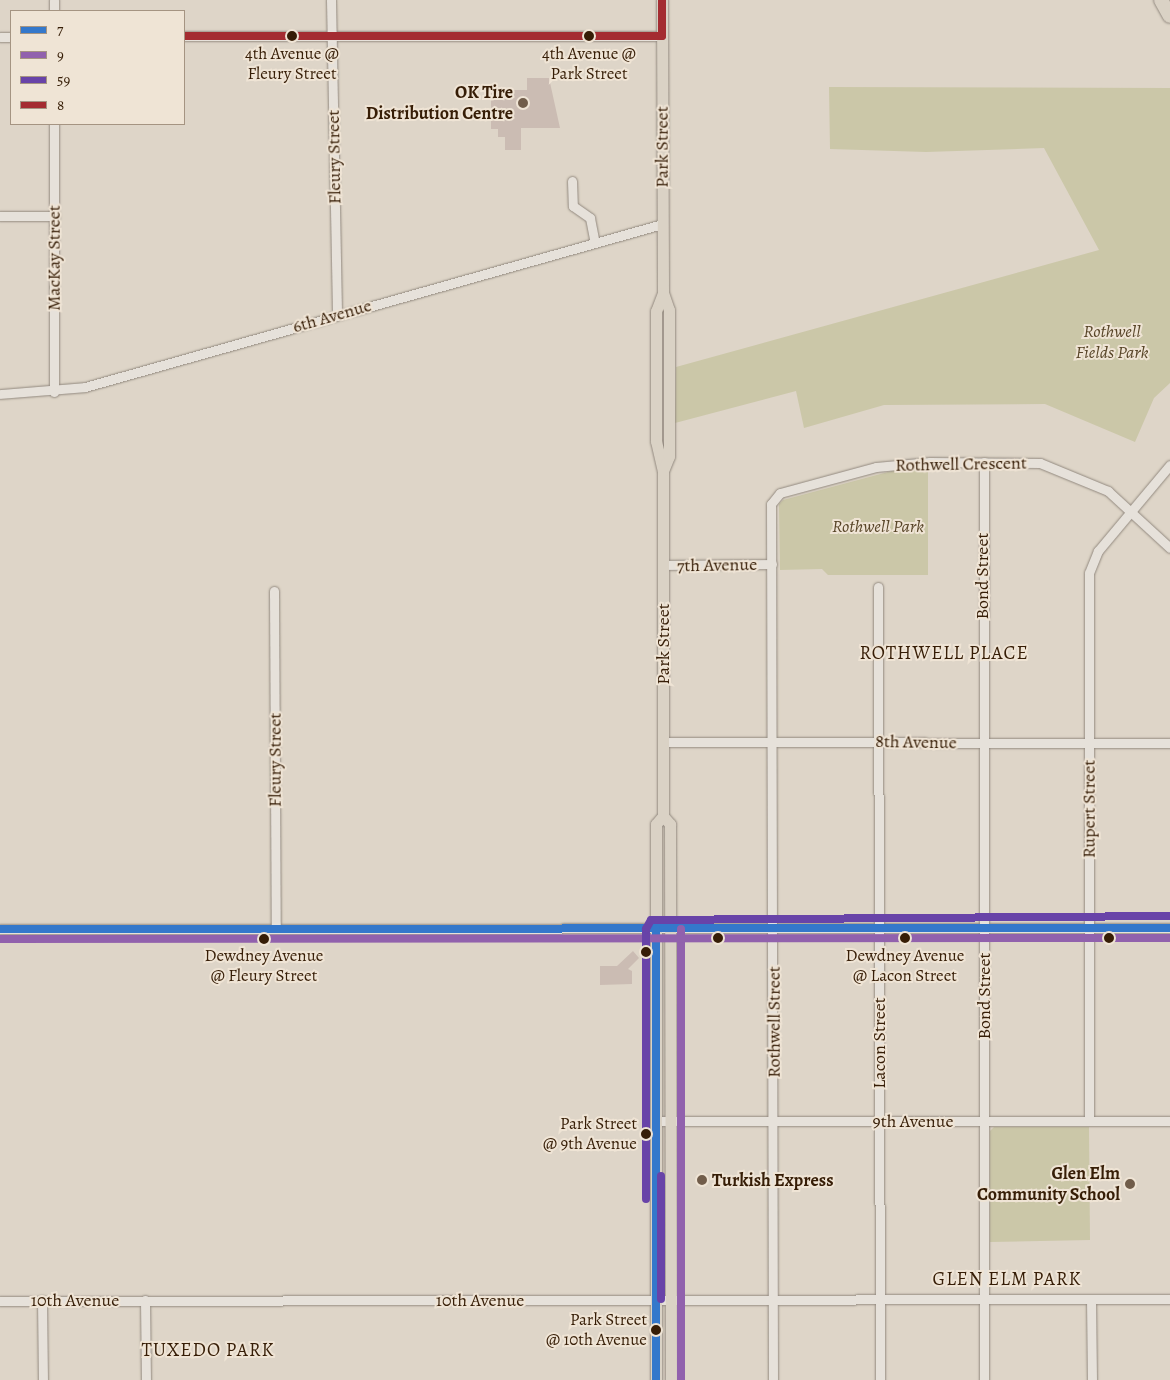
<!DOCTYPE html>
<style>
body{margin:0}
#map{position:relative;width:1170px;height:1380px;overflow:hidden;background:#ded5c8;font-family:Alegreya,serif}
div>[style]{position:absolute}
.green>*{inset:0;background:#cbc7a8}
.building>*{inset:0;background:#cbbcb3}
.roads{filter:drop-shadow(0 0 1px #92897f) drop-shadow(0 0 1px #92897f)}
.minor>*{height:9px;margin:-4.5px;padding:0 4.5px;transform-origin:4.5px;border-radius:4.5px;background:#e6e1da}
.major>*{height:11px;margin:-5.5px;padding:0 5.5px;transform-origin:5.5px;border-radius:5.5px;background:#dad2c5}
.highway>*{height:14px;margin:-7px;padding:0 7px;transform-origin:7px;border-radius:7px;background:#dad2c5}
.bus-1>*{height:8px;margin:-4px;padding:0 4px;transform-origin:4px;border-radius:4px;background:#3478cb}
.bus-2>*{height:8px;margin:-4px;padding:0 4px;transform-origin:4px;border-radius:4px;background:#9161ad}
.bus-3>*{height:8px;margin:-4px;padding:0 4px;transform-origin:4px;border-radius:4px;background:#6843a8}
.bus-4>*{height:8px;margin:-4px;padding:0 4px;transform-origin:4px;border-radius:4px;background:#a42c31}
.dots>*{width:14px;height:14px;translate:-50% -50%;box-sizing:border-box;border:2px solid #efe4d5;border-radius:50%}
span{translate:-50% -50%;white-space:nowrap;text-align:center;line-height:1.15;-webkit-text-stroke:4px #efe4d5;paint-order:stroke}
.bus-label{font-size:17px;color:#361d06}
.right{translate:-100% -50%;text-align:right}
.poi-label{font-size:18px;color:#361d06;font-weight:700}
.left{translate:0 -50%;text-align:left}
.street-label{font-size:18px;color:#361d06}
.park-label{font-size:18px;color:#584528;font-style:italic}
.neighbourhood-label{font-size:19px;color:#361d06;letter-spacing:1px}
.legend{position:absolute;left:10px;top:10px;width:175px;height:115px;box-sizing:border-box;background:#efe4d5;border:1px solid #a59482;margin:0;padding:6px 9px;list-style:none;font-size:15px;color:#361d06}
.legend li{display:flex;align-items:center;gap:10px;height:25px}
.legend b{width:25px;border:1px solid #a59482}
</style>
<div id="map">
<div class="green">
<i style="clip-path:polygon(829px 87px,1170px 88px,1170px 383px,1154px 398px,1135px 442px,1045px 404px,884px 405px,804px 428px,796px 391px,675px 423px,676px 367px,1099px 250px,1044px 148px,926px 152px,830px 149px)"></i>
<i style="clip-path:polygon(903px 468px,928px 468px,928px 575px,828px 575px,822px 569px,780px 570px,779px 504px,783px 500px)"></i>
<i style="clip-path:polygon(994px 1127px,1089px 1127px,1090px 1240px,990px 1242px,990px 1131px)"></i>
</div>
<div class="building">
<i style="clip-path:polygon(527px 78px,549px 78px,560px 128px,521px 128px,521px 150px,505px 150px,505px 137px,498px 137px,498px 129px,491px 129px,491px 90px,527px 90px)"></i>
<i style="clip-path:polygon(633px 951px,639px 958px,628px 969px,632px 971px,632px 984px,600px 985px,600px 966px,617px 966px)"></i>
</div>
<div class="roads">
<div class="minor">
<i style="left:54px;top:0;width:11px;rotate:90deg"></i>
<i style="left:331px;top:0;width:315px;rotate:88.9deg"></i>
<i style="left:184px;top:36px;width:478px"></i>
<i style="left:0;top:37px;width:11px"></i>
<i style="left:572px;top:181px;width:25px;rotate:88deg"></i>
<i style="left:573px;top:206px;width:21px;rotate:35deg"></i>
<i style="left:590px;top:218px;width:25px;rotate:79deg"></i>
<i style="left:0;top:216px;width:55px"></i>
<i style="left:54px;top:392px;width:268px;rotate:-90deg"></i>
<i style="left:0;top:394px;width:85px;rotate:-4.7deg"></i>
<i style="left:85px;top:387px;width:600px;rotate:-15.77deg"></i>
<i style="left:984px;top:462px;width:918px;rotate:90deg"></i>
<i style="left:663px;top:565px;width:109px;rotate:-0.5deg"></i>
<i style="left:878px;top:587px;width:793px;rotate:89.86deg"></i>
<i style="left:274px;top:591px;width:338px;rotate:89.7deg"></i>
<i style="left:663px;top:742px;width:507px;rotate:0.11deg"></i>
<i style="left:0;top:929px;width:1170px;rotate:-0.05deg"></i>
<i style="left:656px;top:1121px;width:514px"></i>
<i style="left:1089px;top:1121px;width:548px;rotate:-90deg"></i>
<i style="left:1089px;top:573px;width:24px;rotate:-68deg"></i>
<i style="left:1098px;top:551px;width:112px;rotate:-50.1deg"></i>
<i style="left:1091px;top:1299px;width:81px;rotate:89.3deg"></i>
<i style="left:42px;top:1300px;width:80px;rotate:89.3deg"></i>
<i style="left:145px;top:1300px;width:80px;rotate:89.3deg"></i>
<i style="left:0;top:1301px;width:1170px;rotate:-0.1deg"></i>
<i style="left:773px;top:1380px;width:876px;rotate:-90.13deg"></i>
<i style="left:771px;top:504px;width:14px;rotate:-51deg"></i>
<i style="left:780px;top:493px;width:99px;rotate:-15.2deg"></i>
<i style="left:876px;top:467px;width:54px;rotate:-5.3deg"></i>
<i style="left:930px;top:462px;width:110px;rotate:0.5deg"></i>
<i style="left:1040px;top:463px;width:74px;rotate:22.4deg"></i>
<i style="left:1108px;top:491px;width:84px;rotate:42.6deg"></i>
</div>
<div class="major">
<i style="left:662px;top:0;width:293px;rotate:89.8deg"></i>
<i style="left:663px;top:293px;width:19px;rotate:111deg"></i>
<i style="left:656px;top:311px;width:130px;rotate:90deg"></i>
<i style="left:656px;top:441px;width:31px;rotate:77deg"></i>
<i style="left:663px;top:816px;width:11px;rotate:49deg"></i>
<i style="left:670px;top:824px;width:556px;rotate:89.9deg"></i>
<i style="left:656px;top:1380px;width:556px;rotate:-90deg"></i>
<i style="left:656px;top:824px;width:11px;rotate:-49deg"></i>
<i style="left:663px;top:816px;width:345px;rotate:-90deg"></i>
<i style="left:663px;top:471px;width:16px;rotate:-68deg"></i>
<i style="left:669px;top:456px;width:146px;rotate:-90deg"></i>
<i style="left:669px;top:310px;width:18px;rotate:-109deg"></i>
</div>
<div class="highway">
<i style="left:1161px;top:0;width:18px;rotate:61deg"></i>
</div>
</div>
<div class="bus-1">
<i style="left:0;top:929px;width:1170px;rotate:-0.05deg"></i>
<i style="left:656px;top:929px;width:451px;rotate:90deg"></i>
</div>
<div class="bus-2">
<i style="left:681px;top:929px;width:451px;rotate:90deg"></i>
<i style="left:0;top:939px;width:1170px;rotate:-0.05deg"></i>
</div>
<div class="bus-3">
<i style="left:661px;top:1176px;width:123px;rotate:90deg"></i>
<i style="left:646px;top:1199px;width:270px;rotate:-90deg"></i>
<i style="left:646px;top:929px;width:10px;rotate:-61deg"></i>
<i style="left:651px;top:920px;width:519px;rotate:-0.44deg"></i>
</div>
<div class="bus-4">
<i style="left:184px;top:36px;width:478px"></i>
<i style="left:662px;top:36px;width:36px;rotate:-90deg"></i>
</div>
<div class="dots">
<i style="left:292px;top:36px;background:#361d06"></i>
<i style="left:589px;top:36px;background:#361d06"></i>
<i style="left:523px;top:103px;background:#715d4a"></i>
<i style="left:718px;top:938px;background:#361d06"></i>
<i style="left:905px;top:938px;background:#361d06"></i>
<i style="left:1109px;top:938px;background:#361d06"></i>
<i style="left:264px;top:939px;background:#361d06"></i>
<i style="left:646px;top:952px;background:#361d06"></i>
<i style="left:646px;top:1134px;background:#361d06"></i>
<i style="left:702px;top:1180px;background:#715d4a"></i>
<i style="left:1130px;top:1184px;background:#715d4a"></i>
<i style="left:656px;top:1330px;background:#361d06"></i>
</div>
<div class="bus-label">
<span style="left:292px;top:64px">4th Avenue @<br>Fleury Street</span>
<span style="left:589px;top:64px">4th Avenue @<br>Park Street</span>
<span style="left:264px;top:966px">Dewdney Avenue<br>@ Fleury Street</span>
<span style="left:905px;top:966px">Dewdney Avenue<br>@ Lacon Street</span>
<span class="right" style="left:637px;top:1134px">Park Street<br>@ 9th Avenue</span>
<span class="right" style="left:647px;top:1330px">Park Street<br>@ 10th Avenue</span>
</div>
<div class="poi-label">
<span class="right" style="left:513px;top:103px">OK Tire<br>Distribution Centre</span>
<span class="right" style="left:1120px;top:1184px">Glen Elm<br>Community School</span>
<span class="left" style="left:712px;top:1180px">Turkish Express</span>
</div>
<div class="street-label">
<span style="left:662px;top:147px;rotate:-90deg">Park Street</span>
<span style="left:334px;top:157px;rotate:-91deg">Fleury Street</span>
<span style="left:54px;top:258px;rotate:-90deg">MacKay Street</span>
<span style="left:332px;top:316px;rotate:-16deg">6th Avenue</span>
<span style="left:961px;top:464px;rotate:-1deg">Rothwell Crescent</span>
<span style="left:717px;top:565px;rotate:-1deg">7th Avenue</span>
<span style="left:982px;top:576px;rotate:-90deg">Bond Street</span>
<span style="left:663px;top:644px;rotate:-90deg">Park Street</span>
<span style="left:916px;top:742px;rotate:1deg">8th Avenue</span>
<span style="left:275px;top:760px;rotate:-90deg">Fleury Street</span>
<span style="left:1089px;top:809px;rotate:-90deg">Rupert Street</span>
<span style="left:984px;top:996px;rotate:-90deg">Bond Street</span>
<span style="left:774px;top:1022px;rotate:-90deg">Rothwell Street</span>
<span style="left:879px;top:1043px;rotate:-90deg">Lacon Street</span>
<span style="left:913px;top:1121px">9th Avenue</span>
<span style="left:75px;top:1300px">10th Avenue</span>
<span style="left:480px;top:1300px">10th Avenue</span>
</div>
<div class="park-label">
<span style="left:1112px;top:342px">Rothwell<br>Fields Park</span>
<span style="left:878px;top:526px">Rothwell Park</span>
</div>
<div class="neighbourhood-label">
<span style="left:944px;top:654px">ROTHWELL PLACE</span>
<span style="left:1007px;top:1280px">GLEN ELM PARK</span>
<span style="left:208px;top:1351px">TUXEDO PARK</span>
</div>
<ul class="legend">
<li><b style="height:6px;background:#3478cb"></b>7</li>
<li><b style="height:6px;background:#9161ad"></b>9</li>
<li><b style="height:6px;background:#6843a8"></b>59</li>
<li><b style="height:6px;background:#a42c31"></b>8</li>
</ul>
</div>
